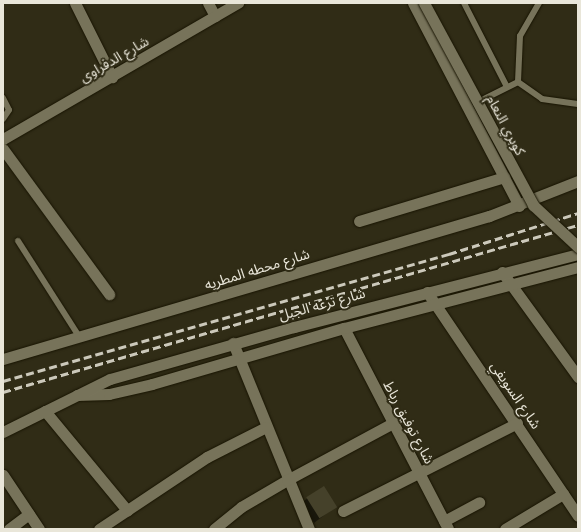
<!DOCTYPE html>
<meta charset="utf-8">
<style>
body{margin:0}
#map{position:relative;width:581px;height:532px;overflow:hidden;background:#302c16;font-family:"PT Sans","Noto Sans Arabic",sans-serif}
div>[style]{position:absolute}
.shadow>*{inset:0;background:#0007}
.building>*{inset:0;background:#45412a;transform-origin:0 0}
.roads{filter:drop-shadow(0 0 1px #181401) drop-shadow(0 0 1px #181401)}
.service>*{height:6px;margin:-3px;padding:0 3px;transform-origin:3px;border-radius:3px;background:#77735a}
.minor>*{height:11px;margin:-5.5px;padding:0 5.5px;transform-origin:5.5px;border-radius:5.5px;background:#77735a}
.tertiary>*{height:11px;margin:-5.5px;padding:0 5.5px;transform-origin:5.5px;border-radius:5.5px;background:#77735a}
.rail>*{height:3px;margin-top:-1.5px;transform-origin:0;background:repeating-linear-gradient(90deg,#ccc9bb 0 8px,transparent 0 12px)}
.bridges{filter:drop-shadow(0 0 1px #181401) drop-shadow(0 0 1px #181401)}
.tertiary-bridge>*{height:11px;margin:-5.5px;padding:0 5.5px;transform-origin:5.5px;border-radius:5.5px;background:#77735a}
span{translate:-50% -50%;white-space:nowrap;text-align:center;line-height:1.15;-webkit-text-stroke:4px #302c16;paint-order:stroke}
.street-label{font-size:14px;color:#e9e6d9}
.frame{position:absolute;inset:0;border:4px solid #e9e6d9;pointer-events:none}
</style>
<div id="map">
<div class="shadow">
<i style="clip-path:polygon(323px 487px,335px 507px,314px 523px,301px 503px)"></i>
</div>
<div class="building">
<i style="left:324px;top:486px;width:25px;height:21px;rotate:58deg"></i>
</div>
<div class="roads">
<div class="service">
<i style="left:464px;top:3px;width:94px;rotate:62.9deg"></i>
<i style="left:539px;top:3px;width:38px;rotate:120deg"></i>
<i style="left:520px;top:36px;width:46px;rotate:92.5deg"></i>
<i style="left:518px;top:82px;width:29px;rotate:35deg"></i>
<i style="left:542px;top:99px;width:36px;rotate:8deg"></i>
<i style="left:3px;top:98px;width:13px;rotate:63deg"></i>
<i style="left:9px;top:110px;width:11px;rotate:124deg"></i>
<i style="left:476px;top:103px;width:47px;rotate:-26.6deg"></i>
<i style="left:18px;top:241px;width:115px;rotate:57.4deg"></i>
</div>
<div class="minor">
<i style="left:75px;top:3px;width:83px;rotate:63.4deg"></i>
<i style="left:208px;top:3px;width:15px;rotate:62deg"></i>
<i style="left:413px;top:3px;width:229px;rotate:62.4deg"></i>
<i style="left:3px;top:139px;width:272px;rotate:-30.1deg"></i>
<i style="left:3px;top:149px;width:180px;rotate:53.8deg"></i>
<i style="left:359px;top:221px;width:152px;rotate:-16.8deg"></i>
<i style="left:502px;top:272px;width:130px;rotate:54.1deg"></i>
<i style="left:427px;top:292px;width:270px;rotate:56deg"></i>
<i style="left:344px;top:328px;width:226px;rotate:62.6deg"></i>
<i style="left:233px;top:343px;width:201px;rotate:67.8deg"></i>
<i style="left:45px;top:411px;width:129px;rotate:50.4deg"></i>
<i style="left:3px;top:475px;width:65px;rotate:56.3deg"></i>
<i style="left:343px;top:511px;width:195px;rotate:-26.8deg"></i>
<i style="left:444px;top:521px;width:40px;rotate:-28deg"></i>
<i style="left:9px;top:529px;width:25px;rotate:-37deg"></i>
<i style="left:99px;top:529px;width:130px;rotate:-33.7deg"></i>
<i style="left:207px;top:457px;width:66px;rotate:-27deg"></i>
<i style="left:214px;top:529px;width:35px;rotate:-39deg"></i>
<i style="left:241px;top:507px;width:53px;rotate:-30.4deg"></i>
<i style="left:287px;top:480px;width:120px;rotate:-28.3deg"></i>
<i style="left:505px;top:529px;width:68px;rotate:-31.1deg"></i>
</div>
<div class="tertiary">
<i style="left:3px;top:359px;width:507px;rotate:-16.4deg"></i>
<i style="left:489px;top:216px;width:96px;rotate:-21.5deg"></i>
<i style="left:77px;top:395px;width:32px;rotate:-2deg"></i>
<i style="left:109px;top:394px;width:44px;rotate:-13.1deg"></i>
<i style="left:152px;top:384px;width:200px;rotate:-16.3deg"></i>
<i style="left:344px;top:328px;width:242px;rotate:-14.6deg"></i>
<i style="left:3px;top:432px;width:119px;rotate:-26.4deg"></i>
<i style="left:110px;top:379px;width:191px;rotate:-15.8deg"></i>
<i style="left:294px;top:327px;width:293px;rotate:-14.4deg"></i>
</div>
</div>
<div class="rail">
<i style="left:3px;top:381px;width:464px;rotate:-15.9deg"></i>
<i style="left:449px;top:254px;width:135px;rotate:-17.6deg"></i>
<i style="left:3px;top:392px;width:599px;rotate:-16.2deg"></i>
</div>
<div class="bridges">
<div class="tertiary-bridge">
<i style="left:424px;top:3px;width:230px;rotate:61.6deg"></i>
<i style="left:533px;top:205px;width:62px;rotate:43deg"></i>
</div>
</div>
<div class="street-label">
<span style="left:114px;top:59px;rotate:-30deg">شارع الدفراوى</span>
<span style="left:506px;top:125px;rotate:62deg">كوبري النعام</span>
<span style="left:257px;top:269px;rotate:-17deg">شارع محطه المطريه</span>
<span style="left:322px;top:304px;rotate:-15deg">شارع ترعه الجبل</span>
<span style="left:516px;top:395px;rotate:56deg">شارع السويفي</span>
<span style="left:409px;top:422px;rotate:62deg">شارع توفيق رباط</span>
</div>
<div class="frame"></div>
</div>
